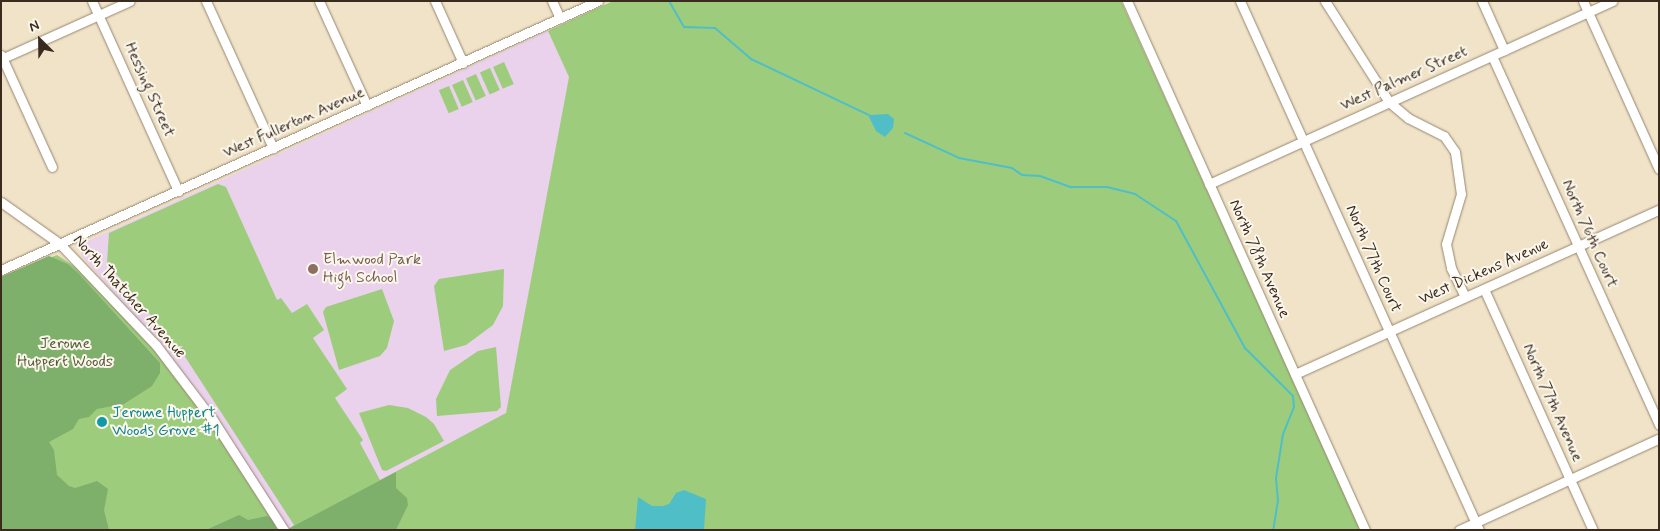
<!DOCTYPE html>
<style>
body{margin:0}
#map{position:relative;width:1660px;height:531px;overflow:hidden;background:#f1e3c7;font-family:Mynerve,sans-serif}
div>[style]{position:absolute}
.built>*{inset:0;background:#ead1ec}
.green>*{inset:0;background:#9dcd7c;transform-origin:0 0}
.forest>*{inset:0;background:#7eb06c}
.water>*{inset:0;background:#50bec7}
.stream>*{height:2px;margin:-1px;padding:0 1px;transform-origin:1px;border-radius:1px;background:#50bec7}
.roads{filter:drop-shadow(0 0 1px #968672) drop-shadow(0 0 1px #968672)}
.minor>*{height:9px;margin:-4.5px;padding:0 4.5px;transform-origin:4.5px;border-radius:4.5px;background:#fff}
.dots>*{width:14px;height:14px;translate:-50% -50%;box-sizing:border-box;border:2px solid #fbf7ec;border-radius:50%}
span{translate:-50% -50%;white-space:nowrap;text-align:center;line-height:1.15;-webkit-text-stroke:4px #fbf7ec;paint-order:stroke}
.street-label{font-size:16px;color:#3b2a1e}
.education-label{font-size:16px;color:#785e54}
.left{translate:0 -50%;text-align:left}
.park-label{font-size:16px;color:#585b3a}
.culture-label{font-size:16px;color:#0d838f}
.frame{position:absolute;inset:0;border:2px solid #3b2a1e;pointer-events:none}
.north{position:absolute;left:15px;top:15px;width:50px;height:50px;-webkit-text-stroke:4px #fbf7ec;paint-order:stroke;rotate:337deg;font-size:14px;font-weight:700;line-height:20px;text-align:center;color:#3b2a1e}
.north::after{content:'';display:block;margin:auto;width:18px;height:22px;background:#3b2a1e;clip-path:polygon(50% 0,100% 100%,50% 72%,0 100%)}
</style>
<div id="map">
<div class="built">
<i style="clip-path:polygon(548px 31px,570px 77px,506px 414px,288px 529px,195px 388px,82px 256px,79px 245px)"></i>
</div>
<div class="green">
<i style="clip-path:polygon(613px 1px,1121px 1px,1361px 530px,288px 530px,294px 525px,180px 349px,183px 346px,177px 346px,107px 263px,109px 233px,218px 184px,226px 187px,277px 300px,281px 298px,292px 313px,307px 304px,324px 330px,313px 338px,347px 389px,335px 398px,363px 440px,360px 443px,380px 480px,506px 413px,569px 77px,548px 31px)"></i>
<i style="left:504px;top:62px;width:24px;height:12px;rotate:66deg"></i>
<i style="left:490px;top:68px;width:24px;height:11px;rotate:66deg"></i>
<i style="left:476px;top:74px;width:24px;height:11px;rotate:66deg"></i>
<i style="left:463px;top:80px;width:24px;height:12px;rotate:66deg"></i>
<i style="left:449px;top:86px;width:25px;height:11px;rotate:67deg"></i>
<i style="clip-path:polygon(57px 255px,77px 268px,159px 355px,206px 417px,279px 530px,3px 530px,1px 277px)"></i>
<i style="clip-path:polygon(504px 269px,503px 306px,493px 325px,466px 345px,444px 351px,434px 286px,439px 279px)"></i>
<i style="clip-path:polygon(382px 289px,394px 321px,387px 348px,380px 356px,339px 370px,323px 312px,326px 307px)"></i>
<i style="clip-path:polygon(496px 347px,501px 407px,497px 411px,437px 416px,436px 399px,450px 370px,478px 351px)"></i>
<i style="clip-path:polygon(389px 405px,408px 408px,426px 417px,434px 424px,444px 441px,386px 471px,382px 470px,359px 413px)"></i>
</div>
<div class="forest">
<i style="clip-path:polygon(49px 256px,68px 264px,79px 274px,160px 363px,160px 373px,152px 386px,124px 404px,97px 409px,89px 417px,79px 419px,73px 429px,49px 442px,54px 450px,57px 475px,69px 486px,75px 488px,97px 481px,108px 489px,104px 510px,109px 530px,3px 530px,1px 527px,1px 277px)"></i>
<i style="clip-path:polygon(396px 472px,396px 488px,407px 498px,408px 505px,396px 530px,288px 529px)"></i>
<i style="clip-path:polygon(239px 515px,248px 520px,267px 516px,272px 519px,277px 530px,206px 530px)"></i>
</div>
<div class="water">
<i style="clip-path:polygon(871px 115px,888px 114px,894px 119px,893px 128px,885px 137px,876px 131px,869px 117px)"></i>
<i style="clip-path:polygon(684px 490px,706px 499px,704px 530px,635px 530px,638px 497px,652px 506px,663px 506px,669px 504px,676px 493px)"></i>
</div>
<div class="stream">
<i style="left:669px;top:1px;width:30px;rotate:60deg"></i>
<i style="left:684px;top:27px;width:31px;rotate:2deg"></i>
<i style="left:715px;top:28px;width:48px;rotate:40.7deg"></i>
<i style="left:751px;top:59px;width:133px;rotate:25.4deg"></i>
<i style="left:905px;top:133px;width:60px;rotate:24.8deg"></i>
<i style="left:959px;top:158px;width:54px;rotate:10.7deg"></i>
<i style="left:1012px;top:168px;width:12px;rotate:35deg"></i>
<i style="left:1022px;top:175px;width:18px;rotate:3deg"></i>
<i style="left:1040px;top:176px;width:33px;rotate:20deg"></i>
<i style="left:1071px;top:187px;width:36px"></i>
<i style="left:1107px;top:187px;width:29px;rotate:14deg"></i>
<i style="left:1135px;top:194px;width:49px;rotate:33.4deg"></i>
<i style="left:1176px;top:221px;width:145px;rotate:61.5deg"></i>
<i style="left:1245px;top:348px;width:68px;rotate:45deg"></i>
<i style="left:1293px;top:396px;width:11px;rotate:85deg"></i>
<i style="left:1294px;top:407px;width:29px;rotate:112deg"></i>
<i style="left:1283px;top:434px;width:45px;rotate:99deg"></i>
<i style="left:1276px;top:478px;width:22px;rotate:85deg"></i>
<i style="left:1278px;top:500px;width:30px;rotate:99deg"></i>
</div>
<div class="roads">
<div class="minor">
<i style="left:92px;top:1px;width:209px;rotate:65.6deg"></i>
<i style="left:206px;top:1px;width:162px;rotate:65.5deg"></i>
<i style="left:319px;top:1px;width:115px;rotate:65.4deg"></i>
<i style="left:435px;top:1px;width:68px;rotate:65.7deg"></i>
<i style="left:552px;top:1px;width:19px;rotate:65deg"></i>
<i style="left:1127px;top:1px;width:580px;rotate:65.78deg"></i>
<i style="left:1240px;top:1px;width:580px;rotate:65.69deg"></i>
<i style="left:1325px;top:1px;width:120px;rotate:57.6deg"></i>
<i style="left:1389px;top:102px;width:25px;rotate:40deg"></i>
<i style="left:1408px;top:118px;width:40px;rotate:26.6deg"></i>
<i style="left:1444px;top:136px;width:19px;rotate:55deg"></i>
<i style="left:1455px;top:152px;width:42px;rotate:81.9deg"></i>
<i style="left:1461px;top:194px;width:52px;rotate:106.7deg"></i>
<i style="left:1446px;top:244px;width:25px;rotate:78deg"></i>
<i style="left:1451px;top:268px;width:32px;rotate:64deg"></i>
<i style="left:1482px;top:1px;width:54px;rotate:65.8deg"></i>
<i style="left:1583px;top:1px;width:184px;rotate:65.7deg"></i>
<i style="left:1px;top:55px;width:123px;rotate:65.5deg"></i>
<i style="left:1492px;top:56px;width:405px;rotate:65.6deg"></i>
<i style="left:1px;top:59px;width:141px;rotate:-24.2deg"></i>
<i style="left:1209px;top:184px;width:443px;rotate:-24.4deg"></i>
<i style="left:1px;top:202px;width:72px;rotate:35.4deg"></i>
<i style="left:60px;top:244px;width:139px;rotate:46.5deg"></i>
<i style="left:156px;top:345px;width:94px;rotate:52.8deg"></i>
<i style="left:213px;top:420px;width:131px;rotate:57.2deg"></i>
<i style="left:1px;top:270px;width:655px;rotate:-24.26deg"></i>
<i style="left:1484px;top:289px;width:265px;rotate:65.7deg"></i>
<i style="left:1295px;top:374px;width:399px;rotate:-24.3deg"></i>
<i style="left:1459px;top:530px;width:219px;rotate:-24.6deg"></i>
</div>
</div>
<div class="dots">
<i style="left:313px;top:269px;background:#8d6e63"></i>
<i style="left:102px;top:422px;background:#0f9aa8"></i>
</div>
<div class="street-label">
<span style="left:1404px;top:79px;rotate:-24deg">West Palmer Street</span>
<span style="left:149px;top:90px;rotate:66deg">Hessing Street</span>
<span style="left:294px;top:123px;rotate:-24deg">West Fullerton Avenue</span>
<span style="left:1589px;top:234px;rotate:66deg">North 76th Court</span>
<span style="left:1259px;top:259px;rotate:66deg">North 78th Avenue</span>
<span style="left:1373px;top:259px;rotate:66deg">North 77th Court</span>
<span style="left:1484px;top:272px;rotate:-24deg">West Dickens Avenue</span>
<span style="left:129px;top:297px;rotate:48deg">North Thatcher Avenue</span>
<span style="left:1552px;top:403px;rotate:66deg">North 77th Avenue</span>
</div>
<div class="education-label">
<span class="left" style="left:323px;top:269px">Elmwood Park<br>High School</span>
</div>
<div class="park-label">
<span style="left:65px;top:353px">Jerome<br>Huppert Woods</span>
</div>
<div class="culture-label">
<span class="left" style="left:112px;top:422px">Jerome Huppert<br>Woods Grove #1</span>
</div>
<div class="frame"></div>
<div class="north">N</div>
</div>
